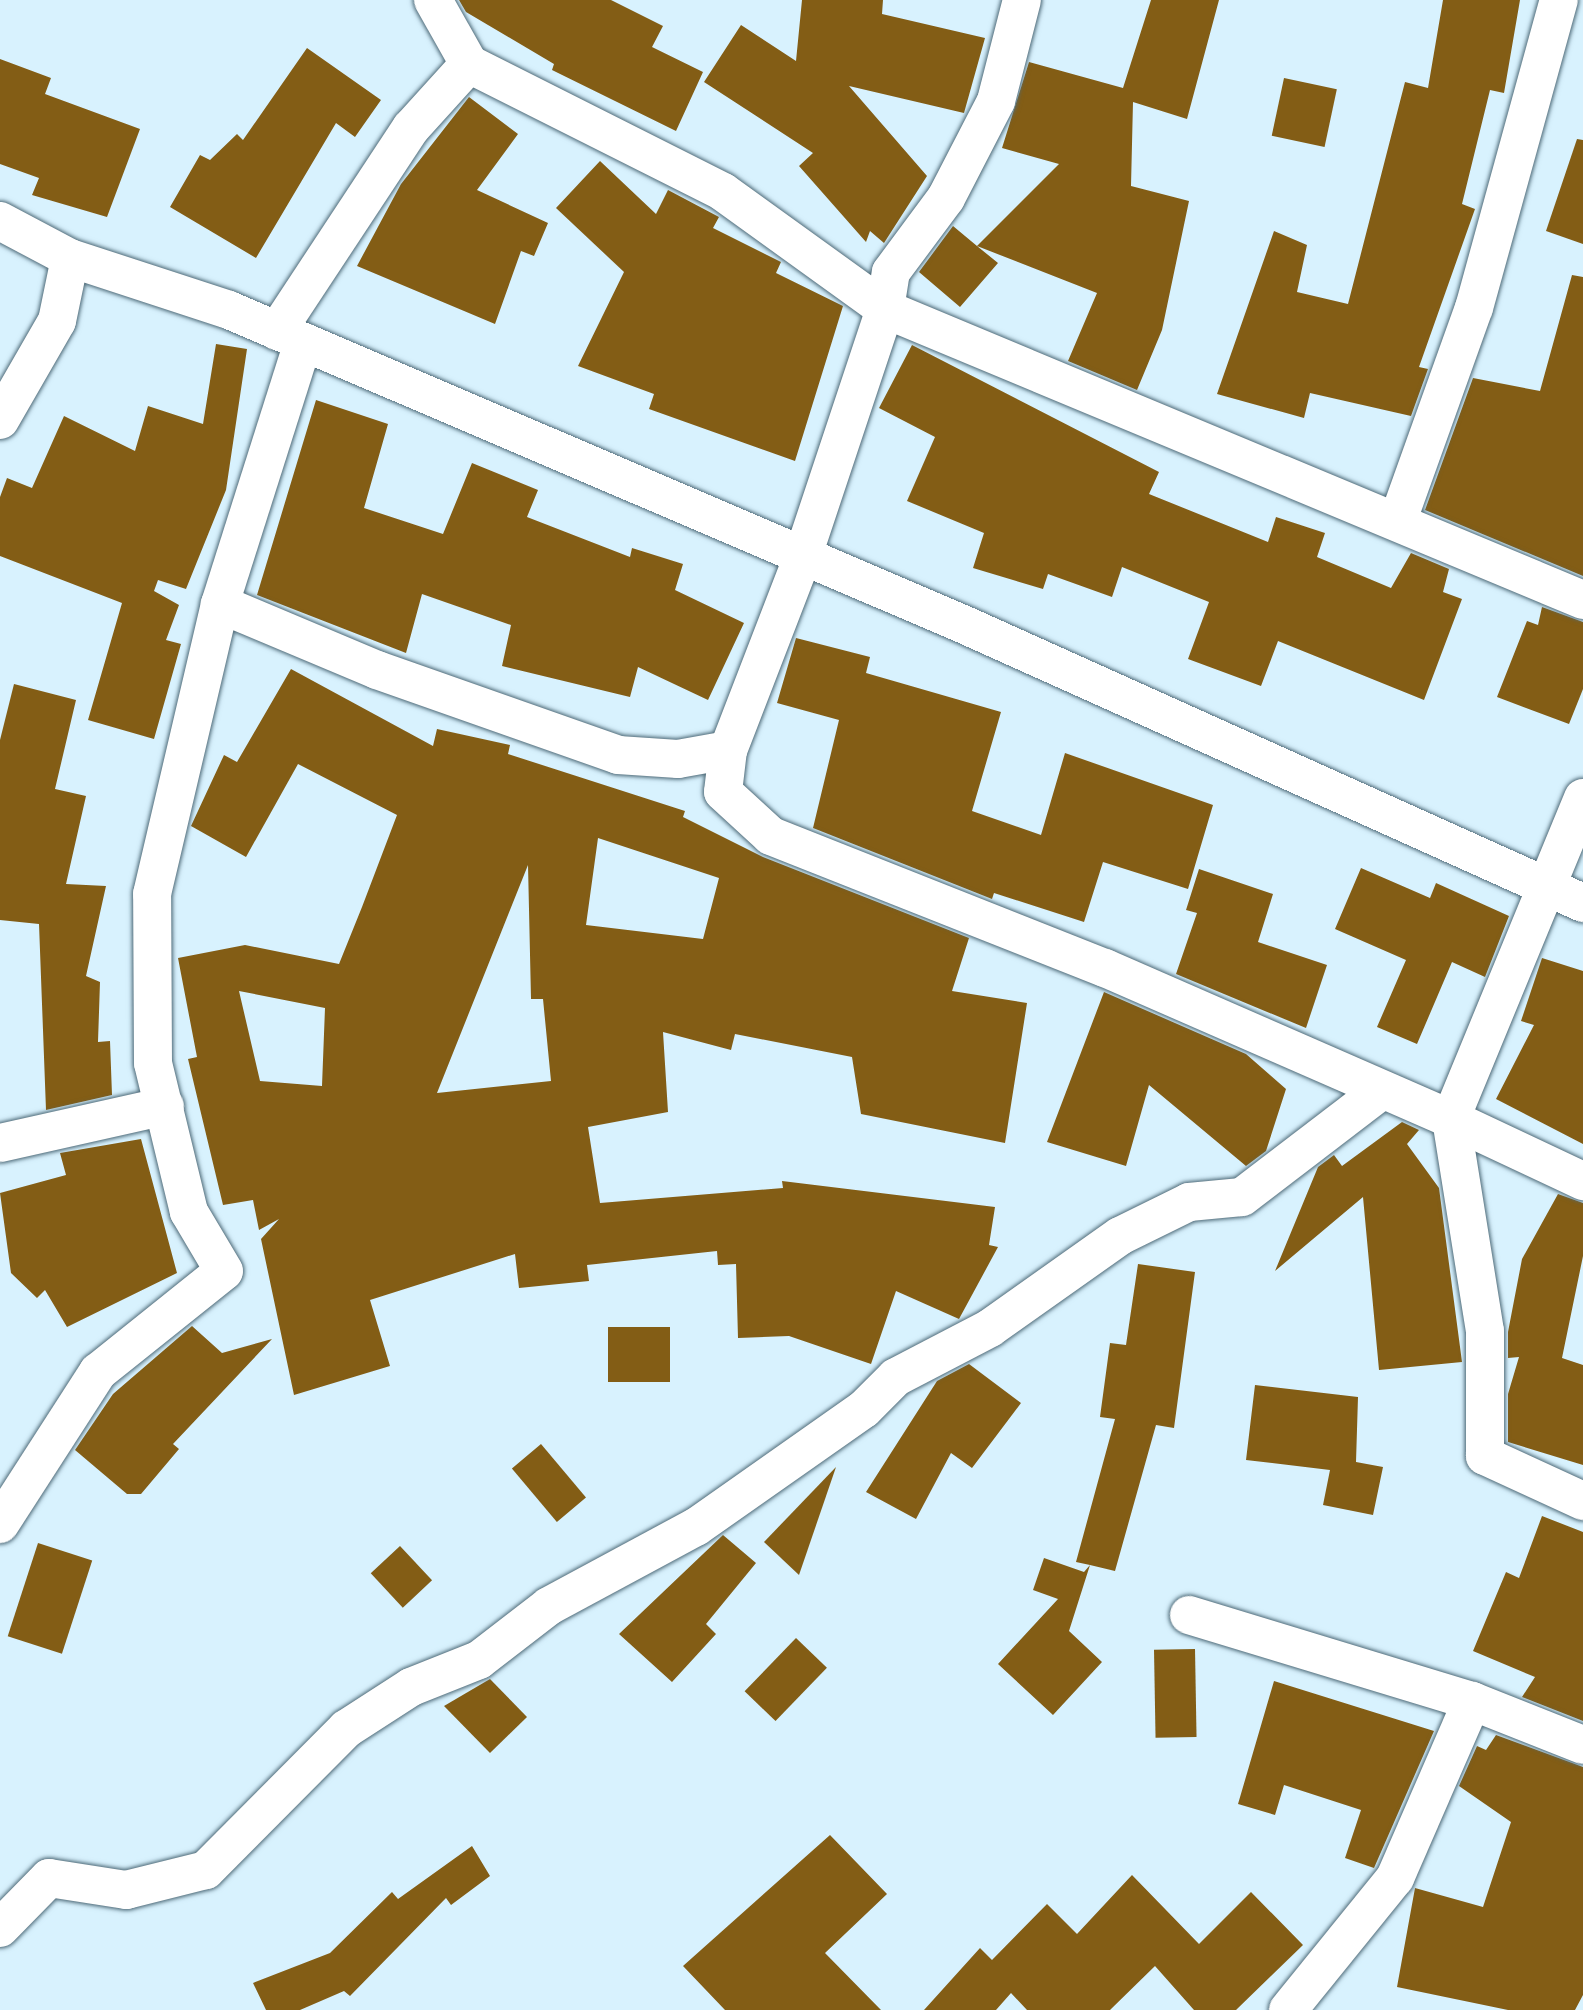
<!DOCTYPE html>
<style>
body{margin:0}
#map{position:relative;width:1583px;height:2010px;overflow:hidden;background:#d8f2fe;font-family:Manrope,sans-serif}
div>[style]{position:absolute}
.building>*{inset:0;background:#835d15;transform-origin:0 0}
.roads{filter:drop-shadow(0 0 2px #4e6a78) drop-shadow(0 0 2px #4e6a78)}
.street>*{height:38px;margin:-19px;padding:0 19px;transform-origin:19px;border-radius:19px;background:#fff}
span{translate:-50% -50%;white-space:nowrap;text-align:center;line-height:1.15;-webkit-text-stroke:8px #d8f2fe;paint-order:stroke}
</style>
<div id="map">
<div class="building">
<i style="clip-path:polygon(459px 0,611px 0,663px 26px,652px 47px,703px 72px,676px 131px,552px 70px,554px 64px,466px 12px)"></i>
<i style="clip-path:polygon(802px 0,883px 0,882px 14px,985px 38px,964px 113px,849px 86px,927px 176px,884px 243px,870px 231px,866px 242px,799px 166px,813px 153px,704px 82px,741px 25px,796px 61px)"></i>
<i style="clip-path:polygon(1151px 0,1219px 0,1187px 119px,1133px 102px,1131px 186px,1189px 201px,1162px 330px,1137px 390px,1068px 361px,1097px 293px,977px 246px,998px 263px,960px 307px,919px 272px,953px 226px,977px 246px,1059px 164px,1002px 148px,1029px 62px,1123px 88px)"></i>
<i style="clip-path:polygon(1443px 0,1520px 0,1504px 93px,1490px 90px,1462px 204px,1475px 209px,1419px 367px,1428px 369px,1411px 416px,1310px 393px,1304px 418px,1217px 394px,1274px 231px,1307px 245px,1297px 292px,1348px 304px,1405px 82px,1428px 88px)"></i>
<i style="clip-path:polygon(307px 48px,381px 100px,355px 137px,336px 123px,256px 258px,170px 207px,200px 155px,210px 160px,237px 134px,243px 140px)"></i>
<i style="clip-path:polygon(0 59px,51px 78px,45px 94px,140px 129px,107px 217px,32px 195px,39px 178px,0 164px)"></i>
<i style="left:1284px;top:78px;width:54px;height:59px;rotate:12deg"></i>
<i style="clip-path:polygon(469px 97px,518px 134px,477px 190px,548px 223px,534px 256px,521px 251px,495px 324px,357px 266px,401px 184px)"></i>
<i style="clip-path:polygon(1577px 139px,1583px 140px,1583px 244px,1546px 231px)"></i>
<i style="clip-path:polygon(600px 161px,656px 214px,668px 190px,719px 217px,713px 228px,781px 262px,776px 273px,843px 306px,795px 461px,649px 409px,654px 394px,578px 366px,624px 272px,556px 208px)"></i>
<i style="clip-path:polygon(1572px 275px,1583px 277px,1583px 576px,1425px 510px,1473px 378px,1540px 391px)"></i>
<i style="clip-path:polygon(216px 344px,247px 349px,226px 490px,186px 589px,158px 580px,154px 591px,179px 605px,166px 640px,181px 644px,154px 739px,88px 720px,122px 603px,0 556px,0 497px,7px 478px,32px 488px,64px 416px,135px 451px,148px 406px,203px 424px)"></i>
<i style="clip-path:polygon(912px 345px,1159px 472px,1149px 494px,1268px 542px,1276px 517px,1325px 533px,1317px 557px,1391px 588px,1411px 553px,1449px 569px,1443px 592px,1462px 599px,1424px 700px,1278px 641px,1261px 686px,1188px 659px,1209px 602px,1122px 567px,1112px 597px,1048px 574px,1043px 589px,973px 568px,984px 533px,907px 501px,935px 437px,879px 408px)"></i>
<i style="clip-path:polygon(316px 400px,388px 424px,364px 508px,443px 534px,472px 463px,538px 490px,527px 517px,630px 557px,632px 548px,683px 564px,675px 590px,744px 623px,708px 700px,638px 667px,630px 697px,502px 666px,511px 625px,422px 594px,406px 653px,257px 595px)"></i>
<i style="clip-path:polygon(1542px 607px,1583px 622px,1583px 689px,1569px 724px,1497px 697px,1527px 621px,1538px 625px)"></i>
<i style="clip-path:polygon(796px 638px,870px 657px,866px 673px,1001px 712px,972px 811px,1041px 835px,1065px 753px,1213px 805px,1188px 889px,1103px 862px,1084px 922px,994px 893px,992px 899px,813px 828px,839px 720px,777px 703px)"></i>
<i style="clip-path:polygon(evenodd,291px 669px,433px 746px,437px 729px,510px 745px,508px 754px,685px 811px,683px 817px,763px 857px,969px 938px,952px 991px,1027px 1003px,1005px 1143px,861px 1114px,852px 1057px,735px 1034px,731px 1050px,663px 1032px,668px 1112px,588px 1127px,600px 1203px,783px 1188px,782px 1181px,995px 1207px,989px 1245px,998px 1247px,959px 1319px,896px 1291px,871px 1364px,789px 1336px,738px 1338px,736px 1264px,718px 1265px,717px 1251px,587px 1265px,589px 1281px,519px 1288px,515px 1254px,370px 1300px,390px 1366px,294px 1395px,261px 1239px,279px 1219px,259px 1230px,253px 1200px,223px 1205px,188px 1059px,197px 1057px,178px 958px,245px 945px,339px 964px,362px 907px,397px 815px,298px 764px,246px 857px,191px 826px,224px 755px,237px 762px,291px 669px,598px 838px,719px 878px,703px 939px,586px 925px,598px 838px,291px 669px,528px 865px,531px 999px,543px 999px,551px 1081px,437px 1093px,528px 865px,291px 669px,239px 991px,325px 1008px,322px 1086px,260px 1081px,239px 991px)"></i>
<i style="clip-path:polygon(14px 684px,76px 700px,55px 789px,86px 796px,66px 884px,106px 886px,86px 976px,100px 982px,98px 1042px,110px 1041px,112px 1095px,46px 1110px,39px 924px,0 920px,0 740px)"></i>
<i style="clip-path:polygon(1361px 868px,1430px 898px,1436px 883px,1509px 916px,1485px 977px,1452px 962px,1417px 1044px,1377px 1027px,1406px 960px,1335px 929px)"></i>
<i style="clip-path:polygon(1199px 869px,1273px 894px,1258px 942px,1327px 965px,1306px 1028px,1176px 974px,1197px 913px,1186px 910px)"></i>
<i style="clip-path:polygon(1542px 958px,1583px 971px,1583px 1144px,1496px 1099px,1534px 1025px,1521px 1021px)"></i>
<i style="clip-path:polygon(1104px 992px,1246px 1054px,1286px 1089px,1266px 1151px,1246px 1166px,1149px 1085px,1126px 1166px,1047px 1142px)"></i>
<i style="clip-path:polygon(1402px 1122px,1419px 1130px,1407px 1144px,1439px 1188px,1462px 1362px,1379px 1370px,1363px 1197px,1275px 1271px,1318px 1167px,1334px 1155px,1342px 1166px)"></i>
<i style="clip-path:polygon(141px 1139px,177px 1273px,67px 1327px,45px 1290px,37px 1298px,11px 1273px,0 1193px,66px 1175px,60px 1153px)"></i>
<i style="clip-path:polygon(1558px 1194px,1583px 1203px,1583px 1256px,1562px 1358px,1583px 1365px,1583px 1465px,1508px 1442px,1508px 1394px,1519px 1357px,1508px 1358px,1508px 1332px,1522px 1259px)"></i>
<i style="clip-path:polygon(1138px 1264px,1195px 1272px,1174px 1428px,1156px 1425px,1115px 1571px,1090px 1565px,1069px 1631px,1102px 1662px,1053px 1715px,998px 1664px,1058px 1599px,1033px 1590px,1044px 1558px,1084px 1572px,1090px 1565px,1076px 1562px,1115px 1419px,1100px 1417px,1110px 1343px,1126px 1345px)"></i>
<i style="clip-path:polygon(192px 1326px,222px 1353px,272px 1339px,173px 1444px,179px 1449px,141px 1494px,127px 1494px,75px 1450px,113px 1394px)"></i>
<i style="left:608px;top:1327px;width:62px;height:55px"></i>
<i style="clip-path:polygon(969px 1364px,1021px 1403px,972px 1468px,951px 1453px,916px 1519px,866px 1492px,937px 1381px)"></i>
<i style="clip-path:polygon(1255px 1385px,1358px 1397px,1356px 1462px,1383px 1467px,1373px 1515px,1323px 1505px,1330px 1470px,1246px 1460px)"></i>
<i style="left:541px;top:1444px;width:70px;height:38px;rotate:50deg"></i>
<i style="clip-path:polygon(836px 1467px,799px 1575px,764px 1542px)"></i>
<i style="clip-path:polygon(1542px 1516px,1583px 1532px,1583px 1721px,1522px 1697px,1535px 1677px,1473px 1651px,1506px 1572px,1519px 1578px)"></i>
<i style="clip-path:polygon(723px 1535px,756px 1563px,706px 1624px,716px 1634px,672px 1682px,619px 1634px)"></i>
<i style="left:38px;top:1543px;width:57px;height:98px;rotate:18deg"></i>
<i style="left:400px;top:1546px;width:47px;height:40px;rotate:47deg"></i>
<i style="left:796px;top:1638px;width:43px;height:74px;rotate:44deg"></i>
<i style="left:1195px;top:1649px;width:88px;height:41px;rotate:89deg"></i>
<i style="clip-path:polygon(490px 1679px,527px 1717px,490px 1753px,444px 1706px)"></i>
<i style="clip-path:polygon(1274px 1681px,1434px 1731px,1374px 1868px,1345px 1858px,1361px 1810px,1284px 1785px,1275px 1815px,1238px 1804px)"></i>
<i style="clip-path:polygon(1496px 1735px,1583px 1767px,1583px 1995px,1575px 2010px,1508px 2010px,1397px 1987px,1415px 1888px,1483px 1907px,1511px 1822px,1459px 1786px,1477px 1746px,1486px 1750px)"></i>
<i style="clip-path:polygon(830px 1835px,887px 1894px,825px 1953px,881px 2010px,725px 2010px,683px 1966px)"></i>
<i style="clip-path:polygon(472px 1846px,490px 1876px,451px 1905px,446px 1898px,350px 1996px,344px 1991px,300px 2010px,266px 2010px,253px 1983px,330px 1953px,392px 1892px,398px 1899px)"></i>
<i style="clip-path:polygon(1132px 1875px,1199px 1944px,1251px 1892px,1303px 1945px,1236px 2010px,1194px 2010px,1155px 1966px,1110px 2010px,1027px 2010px,1011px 1993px,996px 2010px,924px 2010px,980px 1948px,992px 1960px,1047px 1904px,1077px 1934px)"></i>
</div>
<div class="roads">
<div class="street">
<i style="left:433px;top:0;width:73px;rotate:60.6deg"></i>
<i style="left:0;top:221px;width:79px;rotate:27.9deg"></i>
<i style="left:70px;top:258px;width:167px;rotate:18.1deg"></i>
<i style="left:229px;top:310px;width:801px;rotate:23.17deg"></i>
<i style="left:965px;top:625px;width:678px;rotate:24.22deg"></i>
<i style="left:277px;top:331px;width:243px;rotate:-56.6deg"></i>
<i style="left:411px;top:128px;width:86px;rotate:-47.8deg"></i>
<i style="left:469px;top:64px;width:284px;rotate:26.7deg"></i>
<i style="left:723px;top:192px;width:200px;rotate:35.8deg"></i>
<i style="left:885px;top:309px;width:37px;rotate:-81deg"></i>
<i style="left:891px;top:272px;width:92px;rotate:-53.4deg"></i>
<i style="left:946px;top:198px;width:109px;rotate:-62.7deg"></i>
<i style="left:996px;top:101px;width:104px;rotate:-75.6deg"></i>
<i style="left:0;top:420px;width:114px;rotate:-60.1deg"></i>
<i style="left:57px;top:321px;width:64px;rotate:-78.3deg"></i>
<i style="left:1399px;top:517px;width:222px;rotate:-70.3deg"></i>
<i style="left:1474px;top:308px;width:320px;rotate:-74.6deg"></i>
<i style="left:1583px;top:600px;width:756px;rotate:-157.37deg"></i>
<i style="left:885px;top:309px;width:260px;rotate:108.4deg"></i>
<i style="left:803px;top:556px;width:208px;rotate:111.1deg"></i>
<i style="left:728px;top:750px;width:42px;rotate:96.8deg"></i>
<i style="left:723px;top:792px;width:65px;rotate:42.5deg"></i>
<i style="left:771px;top:836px;width:359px;rotate:21.6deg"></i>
<i style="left:1105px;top:968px;width:378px;rotate:23.6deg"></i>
<i style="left:1451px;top:1119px;width:215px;rotate:80.9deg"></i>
<i style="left:1485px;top:1331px;width:125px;rotate:90deg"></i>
<i style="left:1485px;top:1456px;width:108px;rotate:24.7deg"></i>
<i style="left:220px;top:604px;width:170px;rotate:22.8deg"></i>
<i style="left:377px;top:670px;width:256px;rotate:19.4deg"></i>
<i style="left:618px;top:755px;width:60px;rotate:3.8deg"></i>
<i style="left:678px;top:759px;width:51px;rotate:-10.2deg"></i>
<i style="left:1583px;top:798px;width:347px;rotate:112.4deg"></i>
<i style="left:1451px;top:1119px;width:146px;rotate:25.2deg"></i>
<i style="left:0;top:1143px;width:169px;rotate:-12.6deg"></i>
<i style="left:0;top:1524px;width:181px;rotate:-57.2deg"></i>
<i style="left:98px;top:1372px;width:161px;rotate:-38.7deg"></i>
<i style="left:224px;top:1271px;width:69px;rotate:-120.7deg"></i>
<i style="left:189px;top:1212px;width:153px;rotate:-103.6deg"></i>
<i style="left:153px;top:1063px;width:169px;rotate:-90.3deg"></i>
<i style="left:152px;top:894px;width:298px;rotate:-76.8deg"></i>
<i style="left:220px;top:604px;width:275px;rotate:-72.4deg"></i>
<i style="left:1189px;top:1615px;width:296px;rotate:16.9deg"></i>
<i style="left:1472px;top:1701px;width:119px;rotate:21.6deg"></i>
<i style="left:0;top:1928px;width:70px;rotate:-45.6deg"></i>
<i style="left:49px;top:1878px;width:78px;rotate:8.9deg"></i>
<i style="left:126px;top:1890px;width:82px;rotate:-14deg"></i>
<i style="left:206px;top:1870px;width:199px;rotate:-45.2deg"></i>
<i style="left:346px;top:1729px;width:77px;rotate:-32.9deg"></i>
<i style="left:411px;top:1687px;width:73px;rotate:-21.7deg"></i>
<i style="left:479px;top:1660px;width:88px;rotate:-37.6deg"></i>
<i style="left:549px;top:1606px;width:167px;rotate:-28.3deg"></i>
<i style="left:696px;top:1527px;width:205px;rotate:-35.1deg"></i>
<i style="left:864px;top:1409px;width:45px;rotate:-45deg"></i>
<i style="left:896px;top:1377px;width:106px;rotate:-27.5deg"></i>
<i style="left:990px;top:1328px;width:159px;rotate:-35.3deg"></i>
<i style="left:1120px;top:1236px;width:77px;rotate:-26.2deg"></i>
<i style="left:1189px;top:1202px;width:53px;rotate:-5.4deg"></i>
<i style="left:1242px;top:1197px;width:171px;rotate:-37.4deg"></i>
<i style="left:1288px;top:2010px;width:170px;rotate:-51deg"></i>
<i style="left:1395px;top:1878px;width:193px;rotate:-66.5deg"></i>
</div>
</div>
</div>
